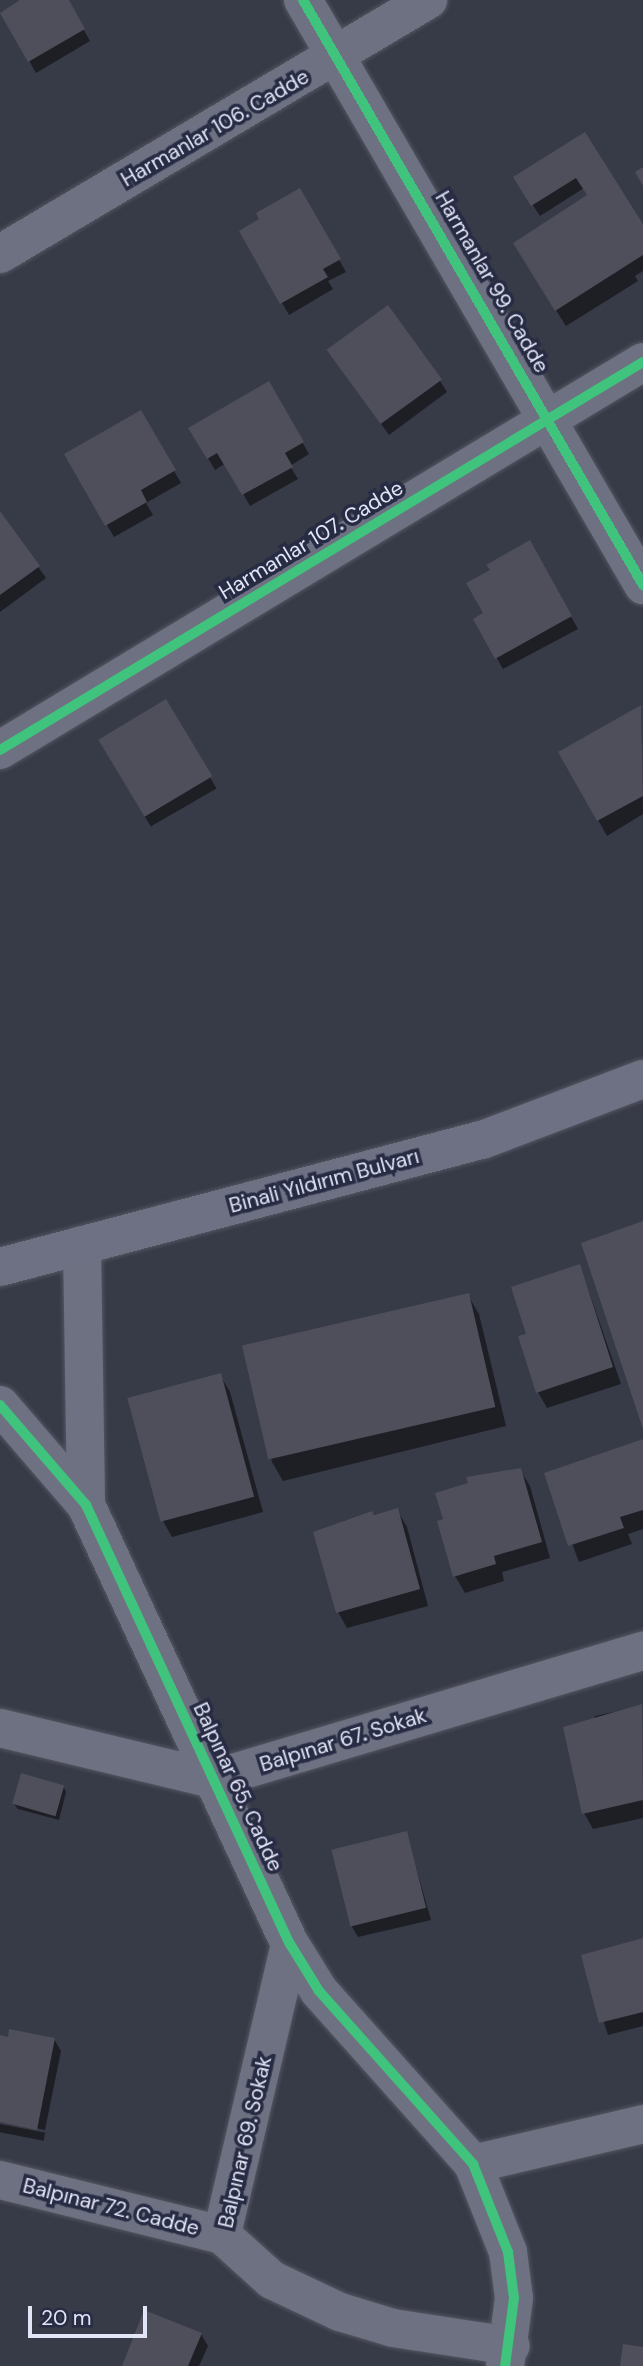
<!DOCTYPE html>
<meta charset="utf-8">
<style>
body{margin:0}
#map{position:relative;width:643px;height:2366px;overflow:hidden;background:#373a47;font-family:"DM Sans",sans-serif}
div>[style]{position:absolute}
.shadow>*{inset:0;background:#0007;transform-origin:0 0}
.building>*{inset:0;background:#4e4f5b;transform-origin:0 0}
.roads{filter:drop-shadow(0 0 2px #545661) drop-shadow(0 0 2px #545661)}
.minor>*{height:38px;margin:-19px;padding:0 19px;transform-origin:19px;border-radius:19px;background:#6d7182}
.major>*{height:38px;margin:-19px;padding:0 19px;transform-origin:19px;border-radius:19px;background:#6d7183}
.cycleway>*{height:10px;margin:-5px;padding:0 5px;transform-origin:5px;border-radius:5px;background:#40c37c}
span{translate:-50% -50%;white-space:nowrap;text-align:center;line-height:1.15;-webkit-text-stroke:7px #272b43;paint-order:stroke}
.street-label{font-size:21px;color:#e2e5f6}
.scale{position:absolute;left:28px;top:2306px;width:119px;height:32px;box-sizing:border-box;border:4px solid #e2e5f6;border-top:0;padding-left:9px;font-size:21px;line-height:24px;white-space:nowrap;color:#e2e5f6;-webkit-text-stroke:5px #272b43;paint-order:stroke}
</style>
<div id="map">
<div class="shadow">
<i style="clip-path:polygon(24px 0,67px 0,90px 41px,36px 73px,2px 12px)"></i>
<i style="clip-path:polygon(584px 134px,643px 228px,643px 271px,635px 276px,638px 281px,566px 326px,524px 260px,589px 196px,584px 188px,540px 216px,522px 189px)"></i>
<i style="clip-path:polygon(299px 190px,346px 272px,328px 281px,333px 289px,289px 315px,242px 232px)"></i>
<i style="clip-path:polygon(336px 361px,440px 381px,447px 392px,389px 435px)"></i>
<i style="clip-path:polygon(268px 383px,309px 454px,290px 466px,298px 479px,250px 506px,226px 463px,215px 470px,191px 429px)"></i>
<i style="clip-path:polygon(140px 412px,181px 483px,146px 503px,153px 515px,114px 537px,66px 455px)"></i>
<i style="clip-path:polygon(0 514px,46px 578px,0 612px)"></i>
<i style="clip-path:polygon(529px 542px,578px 629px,503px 669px,475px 619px,485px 614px,492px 571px)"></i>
<i style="left:166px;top:701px;width:101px;height:76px;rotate:60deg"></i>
<i style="clip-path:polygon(641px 708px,643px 814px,607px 836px,560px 752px)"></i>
<i style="clip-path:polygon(580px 1266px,621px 1384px,547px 1408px,538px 1392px,528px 1335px)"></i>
<i style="clip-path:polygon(468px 1295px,479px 1314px,506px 1426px,283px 1481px,272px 1462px,245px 1349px)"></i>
<i style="clip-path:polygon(220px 1375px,230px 1392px,263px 1512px,172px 1537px,163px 1521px,130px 1400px)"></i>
<i style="clip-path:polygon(643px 1441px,643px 1529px,628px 1534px,632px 1544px,579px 1562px,546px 1474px)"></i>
<i style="clip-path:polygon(520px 1470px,530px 1486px,550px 1558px,502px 1572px,504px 1581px,465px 1593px,455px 1576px)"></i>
<i style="clip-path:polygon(397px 1510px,407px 1527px,428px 1606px,347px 1628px,338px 1612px,343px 1521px)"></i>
<i style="clip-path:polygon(641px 1706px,643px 1818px,593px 1829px,584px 1813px,595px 1716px)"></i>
<i style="clip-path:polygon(63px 1786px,66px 1792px,59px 1820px,18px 1809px,14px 1804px)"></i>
<i style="clip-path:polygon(406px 1833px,431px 1920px,358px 1937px,351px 1925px)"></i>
<i style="clip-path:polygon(643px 1940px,643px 2026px,608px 2035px,583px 1956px)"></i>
<i style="clip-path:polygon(0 2037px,54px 2039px,61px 2051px,45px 2130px,0 2120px)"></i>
<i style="left:0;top:2124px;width:46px;height:8px;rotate:11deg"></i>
<i style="clip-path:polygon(201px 2334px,208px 2346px,199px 2366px,124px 2366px)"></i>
</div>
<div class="building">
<i style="clip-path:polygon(20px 0,69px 0,85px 29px,28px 62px,0 13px)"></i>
<i style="clip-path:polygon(585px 132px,643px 224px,643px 255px,555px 311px,513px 243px,587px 195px,576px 178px,531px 206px,513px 177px)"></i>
<i style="clip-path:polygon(643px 167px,643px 186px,635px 172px)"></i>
<i style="clip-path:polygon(300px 188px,341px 259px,323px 269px,328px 277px,280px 304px,239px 231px,259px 219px,256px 213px)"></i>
<i style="left:388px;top:305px;width:92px;height:76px;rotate:54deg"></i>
<i style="clip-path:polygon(269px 381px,304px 442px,285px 453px,293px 467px,242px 495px,217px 453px,207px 459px,188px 428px)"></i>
<i style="clip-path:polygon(141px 410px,176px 470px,141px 490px,147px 502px,105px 526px,64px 454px)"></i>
<i style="clip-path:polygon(0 511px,40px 566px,0 595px)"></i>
<i style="clip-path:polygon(530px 540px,572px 616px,495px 659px,473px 619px,483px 613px,466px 583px,490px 570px,486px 565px)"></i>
<i style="left:166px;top:699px;width:90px;height:79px;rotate:59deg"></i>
<i style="clip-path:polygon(641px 705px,643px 796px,597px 821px,558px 752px)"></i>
<i style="clip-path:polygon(643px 1221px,643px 1429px,581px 1243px)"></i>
<i style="clip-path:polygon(580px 1264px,613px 1367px,536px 1393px,518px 1336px,526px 1334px,511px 1287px)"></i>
<i style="left:469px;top:1293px;width:117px;height:233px;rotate:77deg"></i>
<i style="left:221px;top:1373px;width:128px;height:97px;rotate:75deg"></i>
<i style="clip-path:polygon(643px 1439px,643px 1510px,620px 1517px,624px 1528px,568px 1546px,544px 1473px)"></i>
<i style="clip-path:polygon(521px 1468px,542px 1542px,494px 1556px,496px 1564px,453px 1577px,437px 1521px,443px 1519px,435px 1493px,468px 1483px,466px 1477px)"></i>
<i style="clip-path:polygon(398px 1508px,420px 1589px,336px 1613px,313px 1532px,372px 1511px,374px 1515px)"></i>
<i style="clip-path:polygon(642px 1704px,643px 1800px,582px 1814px,563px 1727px)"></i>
<i style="left:21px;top:1773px;width:45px;height:32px;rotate:16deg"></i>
<i style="left:407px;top:1831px;width:79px;height:78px;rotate:76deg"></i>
<i style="clip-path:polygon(643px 1938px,643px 2012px,599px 2023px,581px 1955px)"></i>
<i style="clip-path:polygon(9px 2029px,55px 2038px,37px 2130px,0 2122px,0 2035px,8px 2037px)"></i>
<i style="clip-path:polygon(144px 2310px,202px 2333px,188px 2366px,122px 2366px)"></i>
<i style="clip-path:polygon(623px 2344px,643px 2347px,643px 2366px,620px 2366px)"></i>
</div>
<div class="roads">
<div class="minor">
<i style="left:303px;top:0;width:677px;rotate:59.83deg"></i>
<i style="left:0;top:254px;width:498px;rotate:-30.7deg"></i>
<i style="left:0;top:750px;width:751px;rotate:-31.11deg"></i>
<i style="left:82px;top:1245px;width:260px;rotate:89.1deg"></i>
<i style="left:0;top:1405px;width:132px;rotate:49.3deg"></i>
<i style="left:86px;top:1505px;width:484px;rotate:65.1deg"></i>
<i style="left:290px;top:1944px;width:55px;rotate:58.3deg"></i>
<i style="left:319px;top:1991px;width:232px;rotate:48.3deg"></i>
<i style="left:473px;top:2164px;width:95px;rotate:68.3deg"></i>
<i style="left:508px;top:2252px;width:46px;rotate:82.6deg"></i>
<i style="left:514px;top:2298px;width:69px;rotate:97.5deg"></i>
<i style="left:0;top:1728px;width:219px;rotate:13.5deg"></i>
<i style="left:213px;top:1779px;width:449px;rotate:-16.6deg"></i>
<i style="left:290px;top:1944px;width:299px;rotate:103.2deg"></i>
<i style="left:222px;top:2235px;width:67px;rotate:42deg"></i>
<i style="left:272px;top:2280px;width:75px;rotate:25.2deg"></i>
<i style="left:340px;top:2312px;width:55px;rotate:16.8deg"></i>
<i style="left:393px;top:2328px;width:119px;rotate:8.7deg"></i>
<i style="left:473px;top:2164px;width:175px;rotate:-13.2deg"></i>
<i style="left:0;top:2180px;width:229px;rotate:13.9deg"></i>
</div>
<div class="major">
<i style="left:0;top:1267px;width:498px;rotate:-14.8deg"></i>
<i style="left:482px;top:1140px;width:172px;rotate:-20.8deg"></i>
</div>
</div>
<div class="cycleway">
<i style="left:303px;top:0;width:677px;rotate:59.83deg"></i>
<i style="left:0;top:750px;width:751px;rotate:-31.11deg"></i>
<i style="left:0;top:1405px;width:132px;rotate:49.3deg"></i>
<i style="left:86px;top:1505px;width:484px;rotate:65.1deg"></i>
<i style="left:290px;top:1944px;width:55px;rotate:58.3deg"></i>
<i style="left:319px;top:1991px;width:232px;rotate:48.3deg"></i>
<i style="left:473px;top:2164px;width:95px;rotate:68.3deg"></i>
<i style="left:508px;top:2252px;width:46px;rotate:82.6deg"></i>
<i style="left:514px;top:2298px;width:69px;rotate:97.5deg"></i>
</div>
<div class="street-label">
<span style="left:215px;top:128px;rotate:-30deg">Harmanlar 106. Cadde</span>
<span style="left:492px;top:282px;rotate:60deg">Harmanlar 99. Cadde</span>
<span style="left:311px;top:540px;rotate:-31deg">Harmanlar 107. Cadde</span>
<span style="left:324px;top:1181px;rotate:-15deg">Binali Yıldırım Bulvarı</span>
<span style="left:343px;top:1740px;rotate:-17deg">Balpınar 67. Sokak</span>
<span style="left:238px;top:1787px;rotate:65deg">Balpınar 65. Cadde</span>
<span style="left:245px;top:2142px;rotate:-77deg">Balpınar 69. Sokak</span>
<span style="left:111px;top:2207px;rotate:14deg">Balpınar 72. Cadde</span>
</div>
<div class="scale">20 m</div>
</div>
